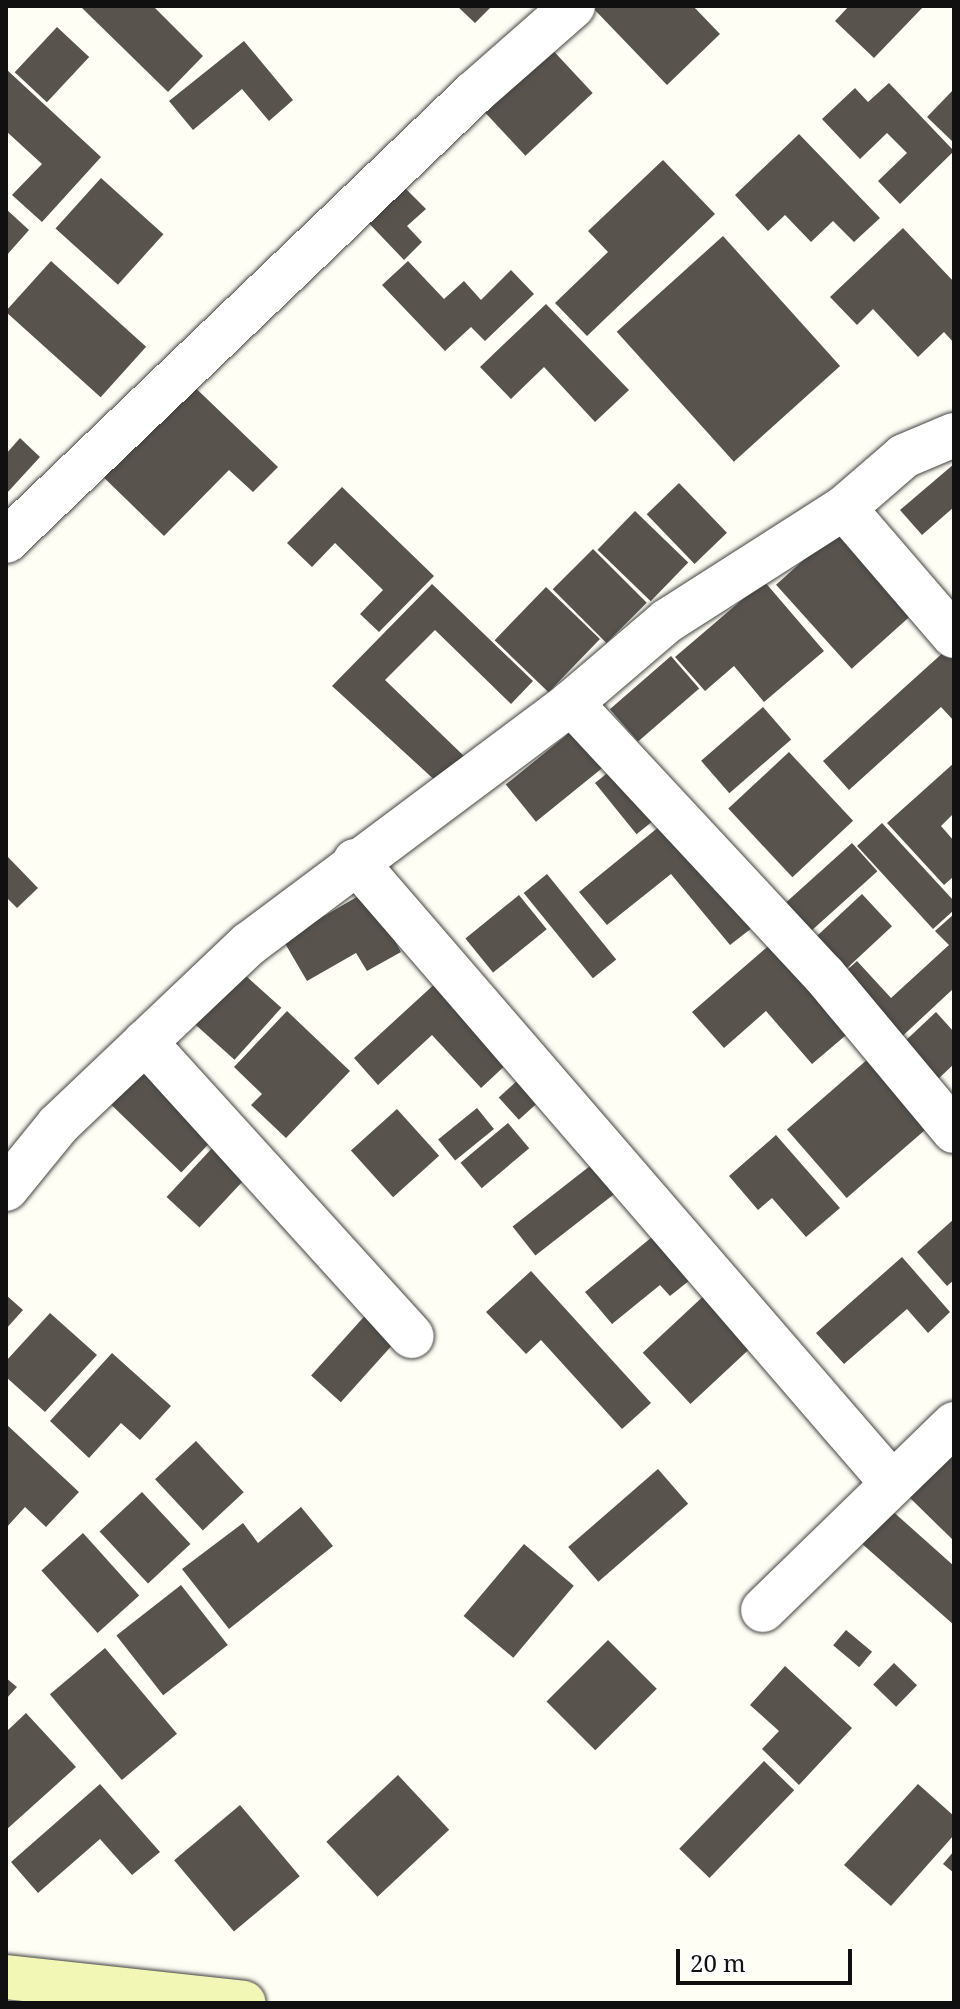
<!DOCTYPE html>
<style>
body{margin:0}
#map{position:relative;width:960px;height:2009px;overflow:hidden;background:#fefef4;font-family:"Noto Serif",serif}
div>[style]{position:absolute}
.building>*{inset:0;background:#58534d;transform-origin:0 0}
.roads{filter:drop-shadow(0 0 2px #434343) drop-shadow(0 0 2px #434343)}
.minor>*{height:44px;margin:-22px;padding:0 22px;transform-origin:22px;border-radius:22px;background:#fff}
.secondary>*{height:44px;margin:-22px;padding:0 22px;transform-origin:22px;border-radius:22px;background:#f3f7b5}
span{translate:-50% -50%;white-space:nowrap;text-align:center;line-height:1.15;-webkit-text-stroke:8px #fff;paint-order:stroke}
.frame{position:absolute;inset:0;border:8px solid #101010;pointer-events:none}
.scale{position:absolute;left:676px;top:1949px;width:176px;height:36px;box-sizing:border-box;border:4px solid #101010;border-top:0;padding-left:10px;font-size:24px;line-height:28px;white-space:nowrap;color:#101010;-webkit-text-stroke:6px #fff;paint-order:stroke}
</style>
<div id="map">
<div class="building">
<i style="clip-path:polygon(80px 6px,153px 6px,203px 56px,168px 92px)"></i>
<i style="clip-path:polygon(457px 6px,492px 6px,475px 23px)"></i>
<i style="clip-path:polygon(591px 6px,693px 6px,720px 34px,667px 85px)"></i>
<i style="clip-path:polygon(849px 6px,924px 6px,874px 58px,835px 21px)"></i>
<i style="left:57px;top:27px;width:44px;height:62px;rotate:43deg"></i>
<i style="clip-path:polygon(244px 41px,293px 100px,269px 121px,242px 89px,193px 130px,169px 101px)"></i>
<i style="left:547px;top:44px;width:67px;height:92px;rotate:47deg"></i>
<i style="clip-path:polygon(6px 69px,101px 157px,42px 222px,12px 195px,42px 164px,6px 131px)"></i>
<i style="clip-path:polygon(889px 83px,954px 151px,900px 204px,878px 181px,907px 153px,887px 133px,860px 159px,822px 119px,855px 88px,868px 102px)"></i>
<i style="clip-path:polygon(954px 89px,954px 143px,927px 117px)"></i>
<i style="clip-path:polygon(799px 134px,880px 218px,854px 242px,833px 221px,811px 242px,785px 215px,768px 231px,735px 195px)"></i>
<i style="clip-path:polygon(663px 160px,715px 214px,587px 336px,555px 303px,608px 252px,588px 231px)"></i>
<i style="left:101px;top:178px;width:84px;height:68px;rotate:42deg"></i>
<i style="clip-path:polygon(397px 180px,426px 209px,407px 226px,422px 242px,404px 260px,360px 214px)"></i>
<i style="clip-path:polygon(6px 209px,29px 230px,6px 256px)"></i>
<i style="clip-path:polygon(903px 228px,954px 282px,954px 343px,944px 332px,918px 357px,873px 309px,857px 325px,830px 297px)"></i>
<i style="left:723px;top:236px;width:175px;height:143px;rotate:48deg"></i>
<i style="left:51px;top:261px;width:128px;height:68px;rotate:42deg"></i>
<i style="clip-path:polygon(408px 261px,444px 299px,464px 281px,481px 300px,511px 270px,534px 294px,485px 341px,471px 327px,445px 351px,382px 285px)"></i>
<i style="clip-path:polygon(546px 304px,629px 390px,595px 422px,544px 367px,511px 399px,480px 367px)"></i>
<i style="clip-path:polygon(182px 375px,278px 467px,253px 492px,229px 470px,164px 536px,93px 467px)"></i>
<i style="clip-path:polygon(20px 438px,40px 457px,6px 494px,6px 454px)"></i>
<i style="clip-path:polygon(954px 464px,954px 507px,922px 535px,900px 510px)"></i>
<i style="left:679px;top:483px;width:69px;height:45px;rotate:46deg"></i>
<i style="clip-path:polygon(342px 487px,434px 576px,379px 632px,360px 614px,383px 590px,335px 543px,312px 567px,287px 543px)"></i>
<i style="left:635px;top:511px;width:74px;height:54px;rotate:44deg"></i>
<i style="left:837px;top:530px;width:113px;height:82px;rotate:48deg"></i>
<i style="left:593px;top:549px;width:76px;height:57px;rotate:45deg"></i>
<i style="clip-path:polygon(764px 581px,824px 651px,764px 702px,734px 666px,705px 691px,675px 657px)"></i>
<i style="clip-path:polygon(432px 584px,533px 681px,511px 704px,435px 630px,385px 680px,465px 757px,439px 784px,332px 686px)"></i>
<i style="left:546px;top:587px;width:75px;height:74px;rotate:44deg"></i>
<i style="clip-path:polygon(946px 650px,954px 659px,954px 721px,941px 707px,849px 790px,823px 761px)"></i>
<i style="left:671px;top:656px;width:43px;height:81px;rotate:49deg"></i>
<i style="left:763px;top:707px;width:43px;height:82px;rotate:49deg"></i>
<i style="left:578px;top:726px;width:48px;height:93px;rotate:51deg"></i>
<i style="left:789px;top:752px;width:94px;height:83px;rotate:47deg"></i>
<i style="clip-path:polygon(954px 763px,954px 813px,941px 826px,954px 841px,954px 876px,944px 885px,887px 823px)"></i>
<i style="left:616px;top:766px;width:66px;height:27px;rotate:51deg"></i>
<i style="clip-path:polygon(671px 817px,757px 924px,730px 945px,671px 874px,607px 925px,579px 892px)"></i>
<i style="clip-path:polygon(882px 823px,954px 901px,954px 910px,933px 929px,857px 846px)"></i>
<i style="left:852px;top:843px;width:38px;height:105px;rotate:48deg"></i>
<i style="clip-path:polygon(6px 855px,38px 888px,17px 908px,6px 897px)"></i>
<i style="left:547px;top:874px;width:110px;height:30px;rotate:51deg"></i>
<i style="clip-path:polygon(367px 891px,401px 952px,367px 971px,356px 953px,307px 981px,283px 940px)"></i>
<i style="left:862px;top:894px;width:44px;height:76px;rotate:47deg"></i>
<i style="left:519px;top:895px;width:44px;height:69px;rotate:51deg"></i>
<i style="clip-path:polygon(954px 914px,954px 988px,895px 1043px,836px 980px,857px 961px,891px 998px,949px 945px,935px 931px)"></i>
<i style="clip-path:polygon(773px 942px,852px 1030px,812px 1064px,766px 1011px,724px 1048px,692px 1012px)"></i>
<i style="left:236px;top:967px;width:61px;height:70px;rotate:42deg"></i>
<i style="clip-path:polygon(439px 980px,511px 1060px,481px 1088px,432px 1035px,378px 1085px,354px 1058px)"></i>
<i style="clip-path:polygon(287px 1011px,350px 1071px,286px 1138px,251px 1105px,262px 1094px,234px 1067px)"></i>
<i style="clip-path:polygon(936px 1012px,954px 1032px,954px 1064px,937px 1080px,903px 1043px)"></i>
<i style="left:876px;top:1052px;width:91px;height:118px;rotate:49deg"></i>
<i style="left:142px;top:1072px;width:98px;height:45px;rotate:44deg"></i>
<i style="left:527px;top:1072px;width:30px;height:38px;rotate:48deg"></i>
<i style="left:477px;top:1108px;width:27px;height:50px;rotate:51deg"></i>
<i style="left:397px;top:1109px;width:63px;height:62px;rotate:48deg"></i>
<i style="left:508px;top:1123px;width:33px;height:62px;rotate:50deg"></i>
<i style="clip-path:polygon(776px 1135px,840px 1208px,806px 1237px,772px 1198px,758px 1210px,729px 1176px)"></i>
<i style="left:215px;top:1145px;width:45px;height:71px;rotate:43deg"></i>
<i style="left:604px;top:1155px;width:37px;height:116px;rotate:52deg"></i>
<i style="clip-path:polygon(954px 1219px,954px 1280px,947px 1286px,917px 1252px)"></i>
<i style="clip-path:polygon(663px 1228px,700px 1272px,670px 1296px,660px 1285px,612px 1324px,585px 1292px)"></i>
<i style="clip-path:polygon(902px 1257px,950px 1312px,928px 1333px,907px 1309px,844px 1364px,816px 1333px)"></i>
<i style="clip-path:polygon(531px 1271px,651px 1403px,622px 1429px,541px 1340px,526px 1354px,486px 1312px)"></i>
<i style="left:710px;top:1290px;width:70px;height:92px;rotate:47deg"></i>
<i style="clip-path:polygon(6px 1295px,23px 1310px,6px 1329px)"></i>
<i style="left:370px;top:1310px;width:40px;height:88px;rotate:42deg"></i>
<i style="clip-path:polygon(50px 1313px,97px 1355px,45px 1412px,6px 1377px,6px 1361px)"></i>
<i style="clip-path:polygon(112px 1353px,171px 1406px,140px 1440px,121px 1423px,89px 1458px,50px 1421px)"></i>
<i style="clip-path:polygon(6px 1424px,79px 1492px,46px 1527px,25px 1507px,6px 1528px)"></i>
<i style="left:196px;top:1441px;width:70px;height:56px;rotate:47deg"></i>
<i style="clip-path:polygon(954px 1450px,954px 1541px,908px 1496px)"></i>
<i style="left:658px;top:1469px;width:46px;height:119px;rotate:49deg"></i>
<i style="left:142px;top:1492px;width:71px;height:58px;rotate:47deg"></i>
<i style="clip-path:polygon(301px 1507px,333px 1546px,229px 1629px,182px 1569px,243px 1523px,258px 1543px)"></i>
<i style="clip-path:polygon(889px 1508px,954px 1566px,954px 1625px,860px 1542px)"></i>
<i style="left:83px;top:1533px;width:84px;height:56px;rotate:48deg"></i>
<i style="left:524px;top:1544px;width:65px;height:94px;rotate:40deg"></i>
<i style="left:181px;top:1585px;width:76px;height:82px;rotate:52deg"></i>
<i style="left:846px;top:1630px;width:34px;height:20px;rotate:40deg"></i>
<i style="left:608px;top:1640px;width:69px;height:87px;rotate:45deg"></i>
<i style="left:105px;top:1648px;width:112px;height:72px;rotate:50deg"></i>
<i style="left:894px;top:1663px;width:32px;height:30px;rotate:44deg"></i>
<i style="clip-path:polygon(785px 1666px,852px 1728px,799px 1785px,762px 1749px,779px 1731px,750px 1705px)"></i>
<i style="clip-path:polygon(6px 1678px,17px 1687px,6px 1699px)"></i>
<i style="clip-path:polygon(26px 1713px,76px 1767px,6px 1830px,6px 1732px)"></i>
<i style="left:764px;top:1761px;width:42px;height:122px;rotate:44deg"></i>
<i style="left:398px;top:1775px;width:75px;height:98px;rotate:47deg"></i>
<i style="clip-path:polygon(100px 1784px,160px 1852px,132px 1875px,100px 1839px,38px 1893px,11px 1862px)"></i>
<i style="clip-path:polygon(918px 1784px,954px 1816px,954px 1835px,891px 1906px,844px 1865px)"></i>
<i style="left:240px;top:1805px;width:93px;height:86px;rotate:50deg"></i>
<i style="clip-path:polygon(954px 1851px,954px 1873px,943px 1864px)"></i>
</div>
<div class="roads">
<div class="minor">
<i style="left:844px;top:508px;width:169px;rotate:49.3deg"></i>
<i style="left:6px;top:541px;width:648px;rotate:-43.75deg"></i>
<i style="left:474px;top:93px;width:132px;rotate:-41.3deg"></i>
<i style="left:571px;top:703px;width:371px;rotate:47.1deg"></i>
<i style="left:824px;top:975px;width:203px;rotate:50.2deg"></i>
<i style="left:355px;top:861px;width:820px;rotate:49.2deg"></i>
<i style="left:145px;top:1042px;width:397px;rotate:47.8deg"></i>
<i style="left:6px;top:1189px;width:82px;rotate:-50.9deg"></i>
<i style="left:58px;top:1125px;width:263px;rotate:-43.5deg"></i>
<i style="left:249px;top:944px;width:402px;rotate:-36.8deg"></i>
<i style="left:571px;top:703px;width:126px;rotate:-40.5deg"></i>
<i style="left:667px;top:621px;width:210px;rotate:-32.6deg"></i>
<i style="left:844px;top:508px;width:79px;rotate:-40.9deg"></i>
<i style="left:904px;top:456px;width:54px;rotate:-22.8deg"></i>
<i style="left:763px;top:1610px;width:267px;rotate:-44.2deg"></i>
</div>
<div class="secondary">
<i style="left:6px;top:1977px;width:239px;rotate:6.2deg"></i>
</div>
</div>
<div class="frame"></div>
<div class="scale">20 m</div>
</div>
